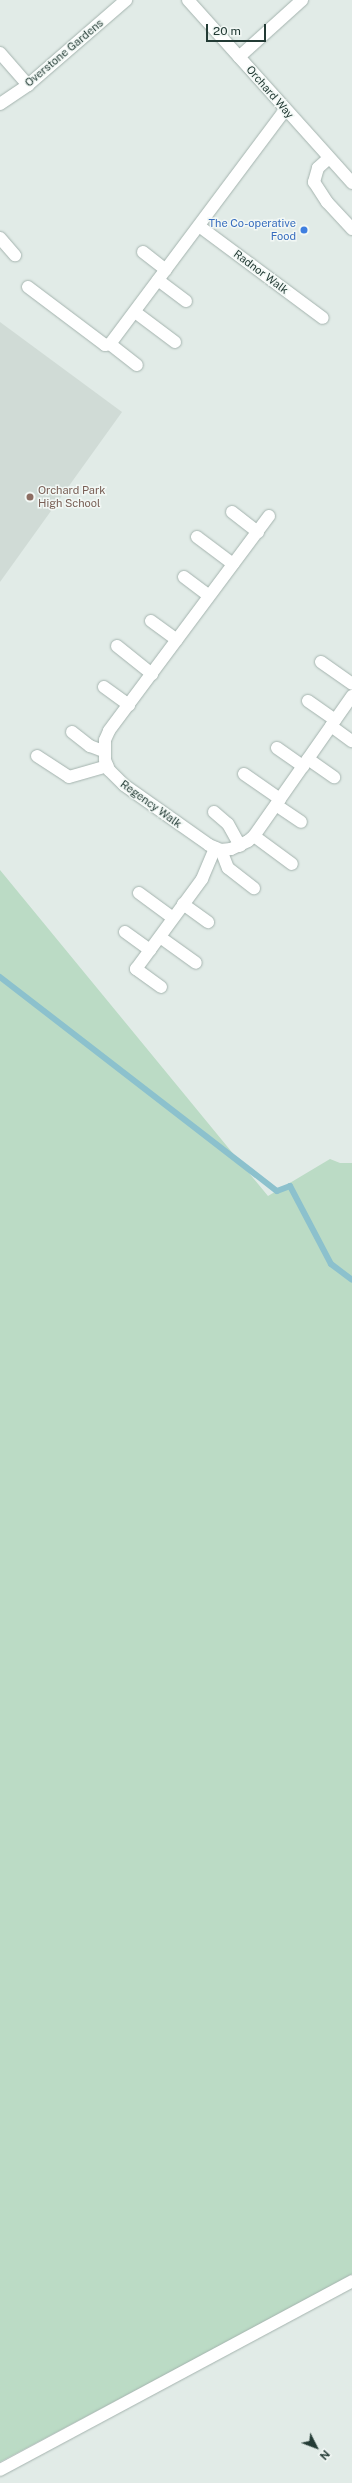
<!DOCTYPE html>
<style>
body{margin:0}
#map{position:relative;width:352px;height:2483px;overflow:hidden;background:#e1ebe7;font-family:"Public Sans",sans-serif}
div>[style]{position:absolute}
.built>*{inset:0;background:#d0dbd6}
.green>*{inset:0;background:#bbdbc5}
.stream>*{height:6px;margin:-3px;padding:0 3px;transform-origin:3px;border-radius:3px;background:#8cc1cd}
.roads{filter:drop-shadow(0 0 1px #a4b3ae) drop-shadow(0 0 1px #a4b3ae)}
.minor>*{height:12px;margin:-6px;padding:0 6px;transform-origin:6px;border-radius:6px;background:#fff}
.dots>*{width:11px;height:11px;translate:-50% -50%;box-sizing:border-box;border:2px solid #f2f8f5;border-radius:50%}
span{translate:-50% -50%;white-space:nowrap;text-align:center;line-height:1.15;-webkit-text-stroke:3px #f2f8f5;paint-order:stroke}
.street-label{font-size:11px;color:#233b35}
.shop-label{font-size:11px;color:#366cbe}
.right{translate:-100% -50%;text-align:right}
.education-label{font-size:11px;color:#785e54}
.left{translate:0 -50%;text-align:left}
.north{position:absolute;left:296px;top:2427px;width:40px;height:40px;-webkit-text-stroke:3px #f2f8f5;paint-order:stroke;rotate:132deg;font-size:11px;font-weight:700;line-height:16px;text-align:center;color:#233b35}
.north::after{content:'';display:block;margin:auto;width:14px;height:18px;background:#233b35;clip-path:polygon(50% 0,100% 100%,50% 72%,0 100%)}
.scale{position:absolute;left:206px;top:24px;width:60px;height:18px;box-sizing:border-box;border:2px solid #233b35;border-top:0;padding-left:5px;font-size:12px;line-height:14px;white-space:nowrap;color:#233b35;-webkit-text-stroke:3px #f2f8f5;paint-order:stroke}
</style>
<div id="map">
<div class="built">
<i style="clip-path:polygon(0 322px,122px 412px,0 582px)"></i>
</div>
<div class="green">
<i style="clip-path:polygon(0 870px,268px 1196px,330px 1159px,340px 1163px,352px 1163px,352px 2276px,0 2462px)"></i>
</div>
<div class="stream">
<i style="left:0;top:977px;width:350px;rotate:37.7deg"></i>
<i style="left:277px;top:1191px;width:14px;rotate:-21deg"></i>
<i style="left:290px;top:1186px;width:88px;rotate:62.3deg"></i>
<i style="left:331px;top:1264px;width:26px;rotate:37deg"></i>
</div>
<div class="roads">
<div class="minor">
<i style="left:188px;top:0;width:246px;rotate:48.1deg"></i>
<i style="left:0;top:53px;width:43px;rotate:48.8deg"></i>
<i style="left:239px;top:57px;width:85px;rotate:-42.1deg"></i>
<i style="left:0;top:104px;width:34px;rotate:-34deg"></i>
<i style="left:28px;top:85px;width:130px;rotate:-40.9deg"></i>
<i style="left:329px;top:158px;width:15px;rotate:138deg"></i>
<i style="left:318px;top:168px;width:15px;rotate:106deg"></i>
<i style="left:314px;top:182px;width:24px;rotate:57deg"></i>
<i style="left:327px;top:202px;width:37px;rotate:47deg"></i>
<i style="left:199px;top:226px;width:154px;rotate:36.6deg"></i>
<i style="left:0;top:238px;width:23px;rotate:49deg"></i>
<i style="left:143px;top:252px;width:29px;rotate:38deg"></i>
<i style="left:158px;top:280px;width:35px;rotate:37deg"></i>
<i style="left:28px;top:287px;width:96px;rotate:37deg"></i>
<i style="left:105px;top:345px;width:5px;rotate:-11deg"></i>
<i style="left:110px;top:344px;width:292px;rotate:-53.2deg"></i>
<i style="left:135px;top:312px;width:50px;rotate:36.9deg"></i>
<i style="left:110px;top:344px;width:34px;rotate:38deg"></i>
<i style="left:232px;top:512px;width:33px;rotate:38deg"></i>
<i style="left:269px;top:516px;width:268px;rotate:126.7deg"></i>
<i style="left:109px;top:731px;width:10px;rotate:114deg"></i>
<i style="left:105px;top:740px;width:20px;rotate:90deg"></i>
<i style="left:105px;top:760px;width:11px;rotate:68deg"></i>
<i style="left:109px;top:770px;width:21px;rotate:45deg"></i>
<i style="left:124px;top:785px;width:104px;rotate:35.2deg"></i>
<i style="left:209px;top:845px;width:13px;rotate:23deg"></i>
<i style="left:221px;top:850px;width:10px;rotate:-6deg"></i>
<i style="left:231px;top:849px;width:19px;rotate:-25deg"></i>
<i style="left:248px;top:841px;width:8px;rotate:-40deg"></i>
<i style="left:254px;top:836px;width:171px;rotate:-55deg"></i>
<i style="left:197px;top:537px;width:45px;rotate:36.9deg"></i>
<i style="left:184px;top:577px;width:31px;rotate:37deg"></i>
<i style="left:151px;top:621px;width:32px;rotate:36deg"></i>
<i style="left:117px;top:646px;width:45px;rotate:38.7deg"></i>
<i style="left:321px;top:662px;width:38px;rotate:35deg"></i>
<i style="left:104px;top:687px;width:31px;rotate:36deg"></i>
<i style="left:308px;top:701px;width:33px;rotate:35deg"></i>
<i style="left:331px;top:726px;width:26px;rotate:36deg"></i>
<i style="left:72px;top:732px;width:23px;rotate:38deg"></i>
<i style="left:90px;top:746px;width:14px;rotate:21deg"></i>
<i style="left:277px;top:748px;width:32px;rotate:35deg"></i>
<i style="left:37px;top:756px;width:38px;rotate:33deg"></i>
<i style="left:69px;top:777px;width:40px;rotate:-16deg"></i>
<i style="left:308px;top:759px;width:32px;rotate:35deg"></i>
<i style="left:244px;top:774px;width:44px;rotate:34.8deg"></i>
<i style="left:276px;top:805px;width:30px;rotate:34deg"></i>
<i style="left:214px;top:812px;width:18px;rotate:41deg"></i>
<i style="left:228px;top:824px;width:25px;rotate:61deg"></i>
<i style="left:254px;top:836px;width:47px;rotate:36.4deg"></i>
<i style="left:221px;top:850px;width:19px;rotate:69deg"></i>
<i style="left:228px;top:868px;width:33px;rotate:38deg"></i>
<i style="left:139px;top:893px;width:42px;rotate:36.3deg"></i>
<i style="left:183px;top:904px;width:31px;rotate:36deg"></i>
<i style="left:125px;top:932px;width:31px;rotate:36deg"></i>
<i style="left:160px;top:937px;width:44px;rotate:35.8deg"></i>
<i style="left:161px;top:987px;width:31px;rotate:-144deg"></i>
<i style="left:136px;top:969px;width:112px;rotate:-53.7deg"></i>
<i style="left:202px;top:879px;width:34px;rotate:-67deg"></i>
<i style="left:0;top:2470px;width:400px;rotate:-28.2deg"></i>
</div>
</div>
<div class="dots">
<i style="left:304px;top:230px;background:#3f7fe0"></i>
<i style="left:30px;top:497px;background:#8d6e63"></i>
</div>
<div class="street-label">
<span style="left:64px;top:53px;rotate:-40deg">Overstone Gardens</span>
<span style="left:270px;top:92px;rotate:49deg">Orchard Way</span>
<span style="left:261px;top:272px;rotate:37deg">Radnor Walk</span>
<span style="left:151px;top:804px;rotate:36deg">Regency Walk</span>
</div>
<div class="shop-label">
<span class="right" style="left:296px;top:230px">The Co-operative<br>Food</span>
</div>
<div class="education-label">
<span class="left" style="left:38px;top:497px">Orchard Park<br>High School</span>
</div>
<div class="north">N</div>
<div class="scale">20 m</div>
</div>
